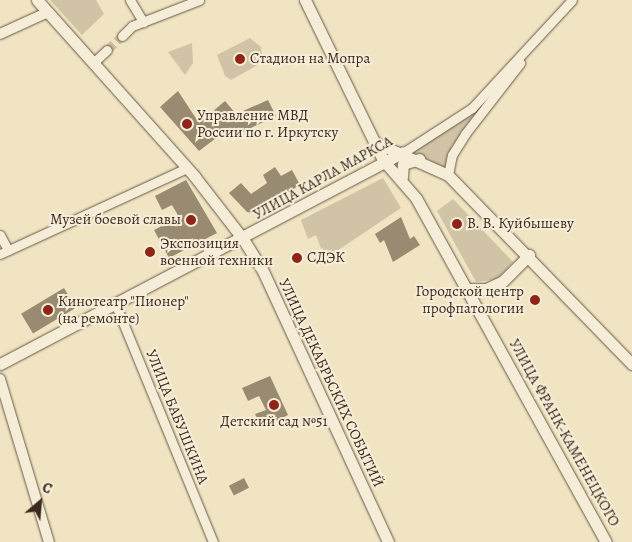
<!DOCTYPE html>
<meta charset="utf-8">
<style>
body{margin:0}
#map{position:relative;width:632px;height:542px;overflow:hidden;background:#f0e4c2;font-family:Alegreya,serif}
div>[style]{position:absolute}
.green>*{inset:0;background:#d1c4a6}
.building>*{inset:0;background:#998a72;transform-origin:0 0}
.minor-tunnel>*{height:9px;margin-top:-4.5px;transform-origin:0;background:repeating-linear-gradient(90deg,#ccbea1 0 9px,transparent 0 13.5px)}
.roads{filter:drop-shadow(0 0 1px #685746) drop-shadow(0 0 1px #685746)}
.minor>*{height:9px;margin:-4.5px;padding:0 4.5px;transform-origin:4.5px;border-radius:4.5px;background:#f5edd7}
.tertiary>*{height:10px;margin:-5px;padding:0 5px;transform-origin:5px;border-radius:5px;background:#f5edd7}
.secondary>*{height:11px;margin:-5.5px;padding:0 5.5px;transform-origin:5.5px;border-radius:5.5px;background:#f5edd7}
.dots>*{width:14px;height:14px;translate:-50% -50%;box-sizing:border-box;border:2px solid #f5edd7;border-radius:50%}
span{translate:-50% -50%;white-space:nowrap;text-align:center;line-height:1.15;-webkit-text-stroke:4px #f5edd7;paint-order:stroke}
.poi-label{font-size:15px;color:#3b281c}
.left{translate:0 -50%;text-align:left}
.right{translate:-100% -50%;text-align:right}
.street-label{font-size:15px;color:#3b281c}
.north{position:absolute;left:15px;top:477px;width:50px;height:50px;-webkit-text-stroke:4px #f5edd7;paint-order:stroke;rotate:27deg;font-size:14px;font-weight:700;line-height:20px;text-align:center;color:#3b281c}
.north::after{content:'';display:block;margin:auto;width:18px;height:22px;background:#3b281c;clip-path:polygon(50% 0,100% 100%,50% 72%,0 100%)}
</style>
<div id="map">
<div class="green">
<i style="clip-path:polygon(50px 0,96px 0,104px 14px,82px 35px)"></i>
<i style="clip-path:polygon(250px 38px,261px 47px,263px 62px,231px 80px,225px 76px,217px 55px)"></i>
<i style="clip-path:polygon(192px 43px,193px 63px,185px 75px,168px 52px)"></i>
<i style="clip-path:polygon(480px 105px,450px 153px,447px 169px,411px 151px)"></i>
<i style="clip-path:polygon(383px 178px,401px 208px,325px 259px,316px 235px,308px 239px,301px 220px)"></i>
<i style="clip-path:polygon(453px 199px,513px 262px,498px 279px,476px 282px,437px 211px)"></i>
</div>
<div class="building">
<i style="clip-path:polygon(178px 91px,199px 123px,225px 101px,236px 114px,268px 100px,276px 116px,230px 138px,224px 132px,199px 151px,160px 107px)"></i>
<i style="clip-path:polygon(275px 167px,281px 176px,292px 170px,300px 185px,254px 213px,247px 212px,229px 193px,241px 183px,251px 194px,267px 183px,263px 175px)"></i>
<i style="clip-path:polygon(186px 180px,217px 233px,169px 258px,154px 230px,179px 217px,172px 205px,162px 210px,155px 196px)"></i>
<i style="clip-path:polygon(401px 217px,410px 239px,414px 236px,420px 245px,393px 262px,384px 240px,380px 243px,375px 234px)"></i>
<i style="left:64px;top:288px;width:23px;height:50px;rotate:59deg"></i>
<i style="clip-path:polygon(270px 376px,288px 415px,262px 428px,255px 414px,266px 410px,259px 396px,248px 401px,242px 388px)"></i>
<i style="left:244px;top:478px;width:11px;height:17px;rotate:63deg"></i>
</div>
<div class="minor-tunnel">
<i style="left:107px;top:50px;width:21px;rotate:-43deg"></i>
</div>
<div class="roads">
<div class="minor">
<i style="left:130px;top:0;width:26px;rotate:59deg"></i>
<i style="left:122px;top:36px;width:14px;rotate:-45deg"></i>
<i style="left:132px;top:26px;width:72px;rotate:-21.2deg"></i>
<i style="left:93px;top:63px;width:19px;rotate:-43deg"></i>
<i style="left:404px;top:152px;width:81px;rotate:-32.9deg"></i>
<i style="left:472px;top:108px;width:147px;rotate:-47.2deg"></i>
<i style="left:448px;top:175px;width:20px;rotate:-79deg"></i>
<i style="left:452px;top:155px;width:25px;rotate:-58deg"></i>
<i style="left:465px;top:134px;width:90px;rotate:-52.2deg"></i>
<i style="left:0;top:235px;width:17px;rotate:62deg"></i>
<i style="left:0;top:254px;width:206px;rotate:-24.7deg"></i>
<i style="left:115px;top:303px;width:258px;rotate:67.7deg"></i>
</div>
<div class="tertiary">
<i style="left:0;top:34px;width:53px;rotate:-24.6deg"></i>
<i style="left:0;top:379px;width:170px;rotate:73.3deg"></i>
</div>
<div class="secondary">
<i style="left:37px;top:0;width:237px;rotate:48.2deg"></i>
<i style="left:195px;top:177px;width:78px;rotate:52.3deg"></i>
<i style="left:243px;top:239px;width:36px;rotate:58deg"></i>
<i style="left:262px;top:269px;width:301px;rotate:65.2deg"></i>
<i style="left:305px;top:0;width:178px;rotate:64deg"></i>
<i style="left:383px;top:160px;width:50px;rotate:49deg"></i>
<i style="left:416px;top:198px;width:393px;rotate:61.1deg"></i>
<i style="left:374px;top:142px;width:81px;rotate:24deg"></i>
<i style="left:448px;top:175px;width:264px;rotate:45.8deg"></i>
<i style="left:402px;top:177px;width:13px;rotate:-86deg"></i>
<i style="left:403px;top:164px;width:17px;rotate:-17deg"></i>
<i style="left:468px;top:289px;width:18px"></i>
<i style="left:486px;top:289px;width:19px;rotate:-25deg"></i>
<i style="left:503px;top:281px;width:37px;rotate:-45deg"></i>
<i style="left:0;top:364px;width:456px;rotate:-27.7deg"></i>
</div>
</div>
<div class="dots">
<i style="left:240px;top:59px;background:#8f2418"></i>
<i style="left:187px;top:124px;background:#8f2418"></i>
<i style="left:191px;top:220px;background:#8f2418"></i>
<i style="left:457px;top:224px;background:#8f2418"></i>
<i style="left:150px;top:252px;background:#8f2418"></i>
<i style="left:297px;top:258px;background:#8f2418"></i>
<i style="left:535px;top:300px;background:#8f2418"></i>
<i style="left:48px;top:310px;background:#8f2418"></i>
<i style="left:274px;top:405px;background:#8f2418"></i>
</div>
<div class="poi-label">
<span class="left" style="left:250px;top:59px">Стадион на Мопра</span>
<span class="left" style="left:197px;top:124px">Управление МВД<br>России по г. Иркутску</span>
<span class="right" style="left:181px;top:220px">Музей боевой славы</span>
<span class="left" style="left:467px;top:224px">В. В. Куйбышеву</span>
<span class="left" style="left:160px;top:252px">Экспозиция<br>военной техники</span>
<span class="left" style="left:307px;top:258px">СДЭК</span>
<span class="right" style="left:524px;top:300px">Городской центр<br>профпатологии</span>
<span class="left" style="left:58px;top:310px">Кинотеатр "Пионер"<br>(на ремонте)</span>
<span style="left:274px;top:422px">Детский сад №51</span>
</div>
<div class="street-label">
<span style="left:323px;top:178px;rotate:-29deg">УЛИЦА КАРЛА МАРКСА</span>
<span style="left:331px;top:383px;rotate:65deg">УЛИЦА ДЕКАБРЬСКИХ СОБЫТИЙ</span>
<span style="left:177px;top:417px;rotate:68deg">УЛИЦА БАБУШКИНА</span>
<span style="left:564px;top:433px;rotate:61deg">УЛИЦА ФРАНК-КАМЕНЕЦКОГО</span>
</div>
<div class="north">С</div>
</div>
